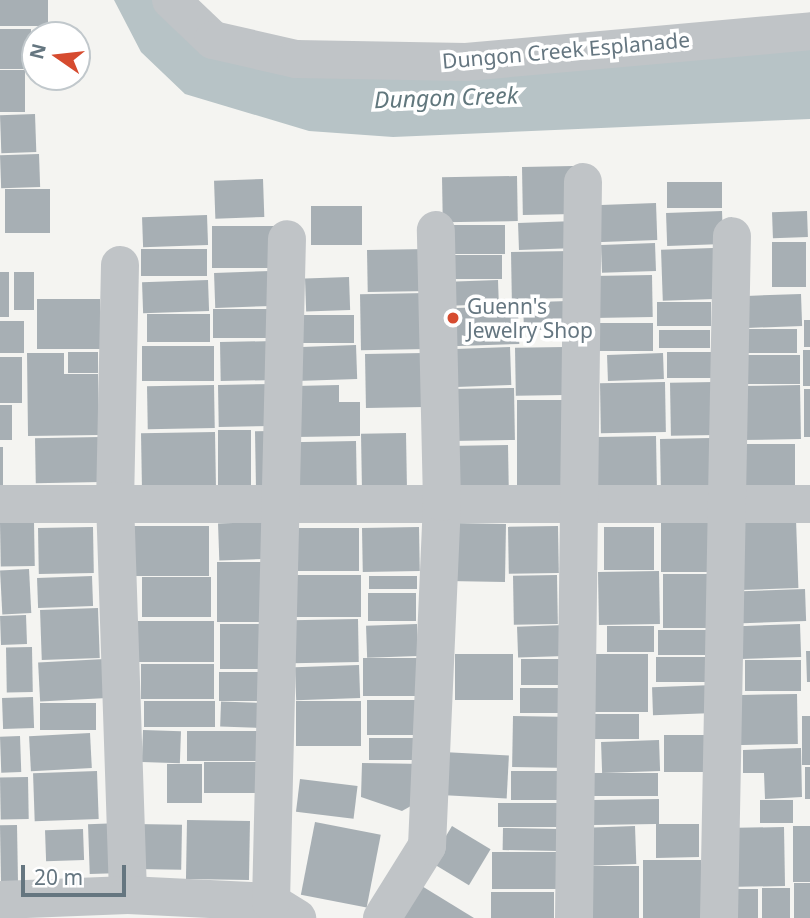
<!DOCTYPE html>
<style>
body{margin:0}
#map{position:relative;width:810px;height:918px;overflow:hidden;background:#f4f4f1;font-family:"Noto Sans",sans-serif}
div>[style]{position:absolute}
.water>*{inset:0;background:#b7c3c6}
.building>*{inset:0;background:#a7afb4;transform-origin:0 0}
.minor>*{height:38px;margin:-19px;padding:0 19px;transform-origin:19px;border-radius:19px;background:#c0c4c7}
.dots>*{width:19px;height:19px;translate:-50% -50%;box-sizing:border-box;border:4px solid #fff;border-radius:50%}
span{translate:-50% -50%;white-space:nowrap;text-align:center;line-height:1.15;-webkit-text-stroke:7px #fff;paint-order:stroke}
.street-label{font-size:21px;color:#657680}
.poi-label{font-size:21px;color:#657680}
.left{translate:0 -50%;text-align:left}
.water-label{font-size:23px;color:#61777d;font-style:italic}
.north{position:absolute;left:21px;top:21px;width:70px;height:70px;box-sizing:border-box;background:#fff;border:2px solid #c1c8cc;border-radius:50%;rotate:284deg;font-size:19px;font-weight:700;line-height:28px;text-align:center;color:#657680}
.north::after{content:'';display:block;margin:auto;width:24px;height:32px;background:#d64b2f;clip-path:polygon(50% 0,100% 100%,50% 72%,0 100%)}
.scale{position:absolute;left:21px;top:865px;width:105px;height:32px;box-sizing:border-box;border:4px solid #657680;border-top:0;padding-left:9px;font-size:21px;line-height:24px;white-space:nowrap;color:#657680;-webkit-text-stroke:5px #fff;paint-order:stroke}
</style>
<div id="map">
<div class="water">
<i style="clip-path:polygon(114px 0,159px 0,207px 56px,810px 48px,810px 119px,393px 137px,309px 131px,185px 94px,141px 52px)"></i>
</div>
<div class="building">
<i style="left:0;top:0;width:48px;height:26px"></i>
<i style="left:0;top:29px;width:31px;height:40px"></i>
<i style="left:25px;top:70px;width:42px;height:25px;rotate:90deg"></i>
<i style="left:35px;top:114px;width:38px;height:35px;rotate:88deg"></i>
<i style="left:39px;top:154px;width:33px;height:39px;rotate:88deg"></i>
<i style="left:573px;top:166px;width:48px;height:51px;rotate:89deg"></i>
<i style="left:517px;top:176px;width:45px;height:75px;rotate:89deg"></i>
<i style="left:263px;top:179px;width:38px;height:49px;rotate:88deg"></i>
<i style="left:722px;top:182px;width:26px;height:55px;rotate:90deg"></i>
<i style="left:5px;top:189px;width:45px;height:44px"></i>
<i style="left:656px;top:203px;width:37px;height:62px;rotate:88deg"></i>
<i style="left:362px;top:206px;width:39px;height:51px;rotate:90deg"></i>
<i style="left:722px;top:211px;width:33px;height:56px;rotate:88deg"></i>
<i style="left:807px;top:211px;width:26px;height:35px;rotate:88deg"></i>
<i style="left:207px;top:215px;width:30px;height:65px;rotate:88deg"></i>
<i style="left:576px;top:221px;width:27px;height:58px;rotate:88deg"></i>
<i style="left:505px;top:225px;width:29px;height:62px;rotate:90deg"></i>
<i style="left:275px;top:226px;width:42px;height:63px;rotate:90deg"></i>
<i style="left:772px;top:242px;width:34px;height:45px"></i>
<i style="left:655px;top:243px;width:28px;height:54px;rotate:88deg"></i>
<i style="left:713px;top:248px;width:51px;height:52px;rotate:88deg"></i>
<i style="left:207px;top:249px;width:27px;height:66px;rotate:90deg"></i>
<i style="left:429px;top:249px;width:42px;height:62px;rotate:89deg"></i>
<i style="left:572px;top:251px;width:47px;height:61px;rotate:89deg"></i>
<i style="left:502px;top:255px;width:24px;height:55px;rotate:90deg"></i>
<i style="left:271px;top:271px;width:35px;height:57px;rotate:88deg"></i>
<i style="left:0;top:272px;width:9px;height:45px"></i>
<i style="left:14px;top:272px;width:20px;height:38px"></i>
<i style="left:652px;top:275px;width:42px;height:60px;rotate:89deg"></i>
<i style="left:349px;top:277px;width:33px;height:44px;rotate:88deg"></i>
<i style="left:208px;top:280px;width:31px;height:66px;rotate:88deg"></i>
<i style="left:498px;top:280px;width:24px;height:56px;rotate:88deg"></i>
<i style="left:427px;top:293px;width:56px;height:67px;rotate:89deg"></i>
<i style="left:801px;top:294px;width:32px;height:55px;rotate:88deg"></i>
<i style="left:100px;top:299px;width:50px;height:63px;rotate:90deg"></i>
<i style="left:568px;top:301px;width:28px;height:45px;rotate:88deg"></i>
<i style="left:711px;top:302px;width:24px;height:54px;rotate:90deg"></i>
<i style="left:518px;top:306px;width:38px;height:68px;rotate:88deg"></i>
<i style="left:273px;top:309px;width:29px;height:60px;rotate:90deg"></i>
<i style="left:210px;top:314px;width:28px;height:63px;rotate:90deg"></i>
<i style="left:301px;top:315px;width:53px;height:28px"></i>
<i style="left:804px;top:320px;width:6px;height:27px"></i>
<i style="left:0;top:321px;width:24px;height:32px"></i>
<i style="left:653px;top:323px;width:28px;height:60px;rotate:90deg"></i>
<i style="left:797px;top:329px;width:24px;height:52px;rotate:90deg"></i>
<i style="left:710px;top:330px;width:18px;height:51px;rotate:90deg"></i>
<i style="left:276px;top:341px;width:39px;height:56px;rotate:89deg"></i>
<i style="left:356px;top:345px;width:34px;height:61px;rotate:88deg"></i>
<i style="left:214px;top:346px;width:35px;height:72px;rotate:90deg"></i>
<i style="left:510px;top:347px;width:38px;height:62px;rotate:88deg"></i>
<i style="left:565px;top:347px;width:48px;height:50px;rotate:89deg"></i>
<i style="left:803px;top:350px;width:7px;height:36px"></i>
<i style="left:68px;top:352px;width:30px;height:21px"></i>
<i style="left:714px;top:352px;width:26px;height:47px;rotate:90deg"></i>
<i style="clip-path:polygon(27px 353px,64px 353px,64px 374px,98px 374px,99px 435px,28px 436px)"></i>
<i style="left:424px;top:353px;width:54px;height:59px;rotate:89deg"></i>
<i style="left:663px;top:353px;width:26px;height:56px;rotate:88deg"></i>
<i style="left:742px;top:355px;width:58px;height:29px"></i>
<i style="left:22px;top:357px;width:46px;height:22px;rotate:90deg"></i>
<i style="left:665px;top:382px;width:50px;height:65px;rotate:89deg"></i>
<i style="left:715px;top:382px;width:53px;height:45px;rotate:89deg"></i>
<i style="left:274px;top:384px;width:42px;height:56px;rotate:89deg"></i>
<i style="left:214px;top:385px;width:43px;height:67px;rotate:89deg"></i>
<i style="clip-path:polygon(339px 385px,339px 402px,360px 402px,360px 436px,296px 437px,295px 386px)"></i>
<i style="left:800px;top:385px;width:54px;height:60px;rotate:89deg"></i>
<i style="left:514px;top:388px;width:52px;height:63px;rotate:89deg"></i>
<i style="left:804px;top:389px;width:6px;height:48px"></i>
<i style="left:565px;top:400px;width:97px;height:48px;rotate:90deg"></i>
<i style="left:0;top:405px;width:12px;height:35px"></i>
<i style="left:218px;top:430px;width:33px;height:56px"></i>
<i style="left:275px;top:431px;width:54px;height:20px;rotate:89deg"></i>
<i style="left:215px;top:432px;width:56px;height:74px;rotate:89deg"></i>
<i style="left:406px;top:433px;width:57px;height:45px;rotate:89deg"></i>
<i style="left:656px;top:436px;width:53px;height:59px;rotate:89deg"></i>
<i style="left:100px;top:437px;width:45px;height:65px;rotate:89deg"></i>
<i style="left:711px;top:438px;width:52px;height:51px;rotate:89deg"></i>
<i style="left:356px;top:441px;width:55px;height:66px;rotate:89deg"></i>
<i style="left:795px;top:444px;width:47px;height:59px;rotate:90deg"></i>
<i style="left:508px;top:445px;width:52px;height:61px;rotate:89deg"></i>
<i style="left:0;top:447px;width:3px;height:41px"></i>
<i style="left:796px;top:519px;width:69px;height:58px;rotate:88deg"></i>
<i style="left:34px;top:522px;width:44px;height:34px;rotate:89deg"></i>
<i style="left:263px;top:522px;width:37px;height:45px;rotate:88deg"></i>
<i style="left:709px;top:522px;width:50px;height:48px;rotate:90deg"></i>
<i style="left:449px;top:523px;width:57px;height:58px;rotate:1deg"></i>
<i style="left:129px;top:526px;width:80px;height:50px"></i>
<i style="left:558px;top:526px;width:47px;height:50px;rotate:89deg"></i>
<i style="left:93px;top:527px;width:46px;height:55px;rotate:89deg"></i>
<i style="left:419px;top:527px;width:44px;height:57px;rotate:89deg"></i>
<i style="left:604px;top:527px;width:50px;height:43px"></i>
<i style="left:359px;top:528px;width:43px;height:62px;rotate:90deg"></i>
<i style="left:217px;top:562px;width:59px;height:60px"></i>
<i style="left:29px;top:569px;width:44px;height:29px;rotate:87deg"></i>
<i style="left:659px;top:571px;width:53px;height:61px;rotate:89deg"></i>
<i style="left:711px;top:574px;width:54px;height:48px;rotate:90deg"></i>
<i style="left:296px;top:575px;width:65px;height:42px"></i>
<i style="left:557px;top:575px;width:49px;height:44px;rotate:89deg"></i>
<i style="left:92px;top:576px;width:30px;height:55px;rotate:88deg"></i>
<i style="left:417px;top:576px;width:13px;height:48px;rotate:90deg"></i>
<i style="left:211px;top:577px;width:40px;height:69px;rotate:90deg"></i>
<i style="left:805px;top:589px;width:32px;height:70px;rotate:88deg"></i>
<i style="left:368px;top:593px;width:48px;height:28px"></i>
<i style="left:98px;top:608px;width:50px;height:58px;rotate:88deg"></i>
<i style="left:26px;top:615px;width:29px;height:26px;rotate:88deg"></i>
<i style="left:358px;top:619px;width:43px;height:66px;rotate:89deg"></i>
<i style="left:131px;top:621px;width:83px;height:41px"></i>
<i style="left:269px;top:624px;width:45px;height:49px;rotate:90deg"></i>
<i style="left:417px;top:624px;width:32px;height:51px;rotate:88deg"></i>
<i style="left:800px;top:624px;width:33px;height:61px;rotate:88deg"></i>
<i style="left:564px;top:625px;width:31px;height:47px;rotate:88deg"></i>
<i style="left:607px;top:626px;width:47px;height:26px"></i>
<i style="left:713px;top:630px;width:25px;height:55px;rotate:90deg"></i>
<i style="left:32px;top:647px;width:45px;height:26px;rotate:89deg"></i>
<i style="clip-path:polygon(806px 651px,810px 651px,810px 682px,807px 682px)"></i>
<i style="left:455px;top:654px;width:58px;height:46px"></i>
<i style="left:590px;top:654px;width:58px;height:58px"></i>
<i style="left:716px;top:657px;width:25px;height:60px;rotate:90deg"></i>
<i style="left:428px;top:658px;width:38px;height:65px;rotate:90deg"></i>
<i style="left:105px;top:659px;width:39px;height:67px;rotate:87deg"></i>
<i style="left:569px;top:659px;width:26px;height:48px;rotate:90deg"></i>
<i style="left:801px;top:660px;width:31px;height:56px;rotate:90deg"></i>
<i style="left:141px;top:664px;width:73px;height:35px"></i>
<i style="left:359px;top:665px;width:33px;height:64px;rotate:88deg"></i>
<i style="left:219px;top:672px;width:46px;height:29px"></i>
<i style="left:714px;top:685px;width:28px;height:62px;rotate:88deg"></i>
<i style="left:572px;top:688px;width:25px;height:52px;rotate:90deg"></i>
<i style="left:797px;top:694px;width:50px;height:66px;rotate:89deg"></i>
<i style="left:33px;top:697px;width:31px;height:31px;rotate:88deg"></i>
<i style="left:367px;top:700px;width:53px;height:35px"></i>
<i style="left:215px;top:701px;width:26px;height:71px;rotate:90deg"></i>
<i style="left:361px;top:701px;width:45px;height:65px;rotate:90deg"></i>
<i style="left:96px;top:703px;width:27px;height:56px;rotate:90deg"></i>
<i style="left:263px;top:703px;width:25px;height:42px;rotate:92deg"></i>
<i style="left:589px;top:714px;width:50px;height:25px"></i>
<i style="left:513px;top:716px;width:60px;height:51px;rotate:1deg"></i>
<i style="left:802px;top:716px;width:8px;height:49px"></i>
<i style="left:143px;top:730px;width:38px;height:32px;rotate:2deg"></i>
<i style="left:187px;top:731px;width:70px;height:30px"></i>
<i style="left:90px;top:733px;width:35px;height:61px;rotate:87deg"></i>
<i style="left:664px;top:735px;width:53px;height:37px"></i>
<i style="left:20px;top:736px;width:36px;height:20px;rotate:88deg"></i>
<i style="left:422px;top:738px;width:22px;height:53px;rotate:90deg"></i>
<i style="left:659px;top:740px;width:31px;height:58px;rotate:88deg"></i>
<i style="clip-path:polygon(801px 748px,802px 797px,765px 799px,764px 773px,743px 773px,743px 750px)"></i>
<i style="left:443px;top:752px;width:66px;height:43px;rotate:3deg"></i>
<i style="left:204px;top:762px;width:68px;height:31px"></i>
<i style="clip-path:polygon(362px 763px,426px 764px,425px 798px,402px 811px,361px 797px)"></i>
<i style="left:202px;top:764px;width:39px;height:35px;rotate:90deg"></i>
<i style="left:805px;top:767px;width:5px;height:32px"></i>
<i style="left:97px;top:771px;width:48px;height:64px;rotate:88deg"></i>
<i style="left:511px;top:771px;width:58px;height:29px"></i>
<i style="left:658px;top:773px;width:23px;height:67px;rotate:90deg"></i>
<i style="left:28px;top:777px;width:42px;height:28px;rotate:89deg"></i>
<i style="left:300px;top:779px;width:58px;height:33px;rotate:7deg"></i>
<i style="clip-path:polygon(659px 799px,659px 824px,699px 824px,699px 857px,656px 858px,656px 824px,593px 825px,593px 800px)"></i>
<i style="left:793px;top:800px;width:23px;height:33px;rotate:90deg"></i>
<i style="left:561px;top:803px;width:24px;height:63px;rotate:90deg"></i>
<i style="left:187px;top:820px;width:63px;height:59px;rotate:1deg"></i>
<i style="left:315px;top:822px;width:67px;height:74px;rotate:11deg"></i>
<i style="left:121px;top:823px;width:50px;height:33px;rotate:88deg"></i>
<i style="left:135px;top:824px;width:47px;height:45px;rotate:1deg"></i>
<i style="left:17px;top:825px;width:62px;height:17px;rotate:89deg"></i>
<i style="left:452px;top:826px;width:45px;height:42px;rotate:31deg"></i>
<i style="left:635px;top:826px;width:38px;height:49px;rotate:88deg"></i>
<i style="left:793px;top:826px;width:17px;height:56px"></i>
<i style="left:784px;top:827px;width:59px;height:60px;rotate:89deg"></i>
<i style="left:503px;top:828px;width:56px;height:22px;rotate:1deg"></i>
<i style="left:83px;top:829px;width:31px;height:38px;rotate:88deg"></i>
<i style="left:492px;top:852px;width:71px;height:37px"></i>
<i style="left:643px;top:860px;width:58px;height:58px"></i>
<i style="left:639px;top:866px;width:52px;height:53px;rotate:90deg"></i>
<i style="clip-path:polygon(412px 880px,474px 918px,389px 918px)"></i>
<i style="left:794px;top:883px;width:16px;height:35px"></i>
<i style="left:790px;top:888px;width:30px;height:28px;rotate:90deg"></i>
<i style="left:758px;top:889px;width:29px;height:35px;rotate:90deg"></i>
<i style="left:491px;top:892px;width:63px;height:26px"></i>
</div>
<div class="minor">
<i style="left:171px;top:0;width:58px;rotate:43.6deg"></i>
<i style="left:213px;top:40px;width:85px;rotate:12.9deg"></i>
<i style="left:296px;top:59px;width:170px;rotate:1deg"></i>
<i style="left:466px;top:62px;width:345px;rotate:-5.1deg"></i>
<i style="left:120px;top:265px;width:236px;rotate:91.2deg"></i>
<i style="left:115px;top:501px;width:394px;rotate:88.1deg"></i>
<i style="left:0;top:504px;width:810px"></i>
<i style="left:0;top:900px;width:128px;rotate:-2.2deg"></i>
<i style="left:128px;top:895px;width:143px;rotate:2.8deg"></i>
<i style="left:271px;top:902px;width:31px;rotate:32deg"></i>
<i style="left:271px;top:902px;width:663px;rotate:-88.62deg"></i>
<i style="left:382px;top:918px;width:85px;rotate:-58deg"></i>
<i style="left:427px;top:846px;width:344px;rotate:-87.5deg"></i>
<i style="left:442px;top:502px;width:272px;rotate:-91.3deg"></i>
<i style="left:574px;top:918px;width:736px;rotate:-89.3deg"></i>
<i style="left:719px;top:918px;width:682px;rotate:-88.91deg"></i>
</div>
<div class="dots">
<i style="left:453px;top:318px;background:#d64b2f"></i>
</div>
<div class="street-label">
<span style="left:566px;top:50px;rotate:-5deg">Dungon Creek Esplanade</span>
</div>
<div class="poi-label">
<span class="left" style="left:467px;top:318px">Guenn's<br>Jewelry Shop</span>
</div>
<div class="water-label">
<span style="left:446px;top:97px;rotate:-2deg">Dungon Creek</span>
</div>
<div class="north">N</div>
<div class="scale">20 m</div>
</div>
